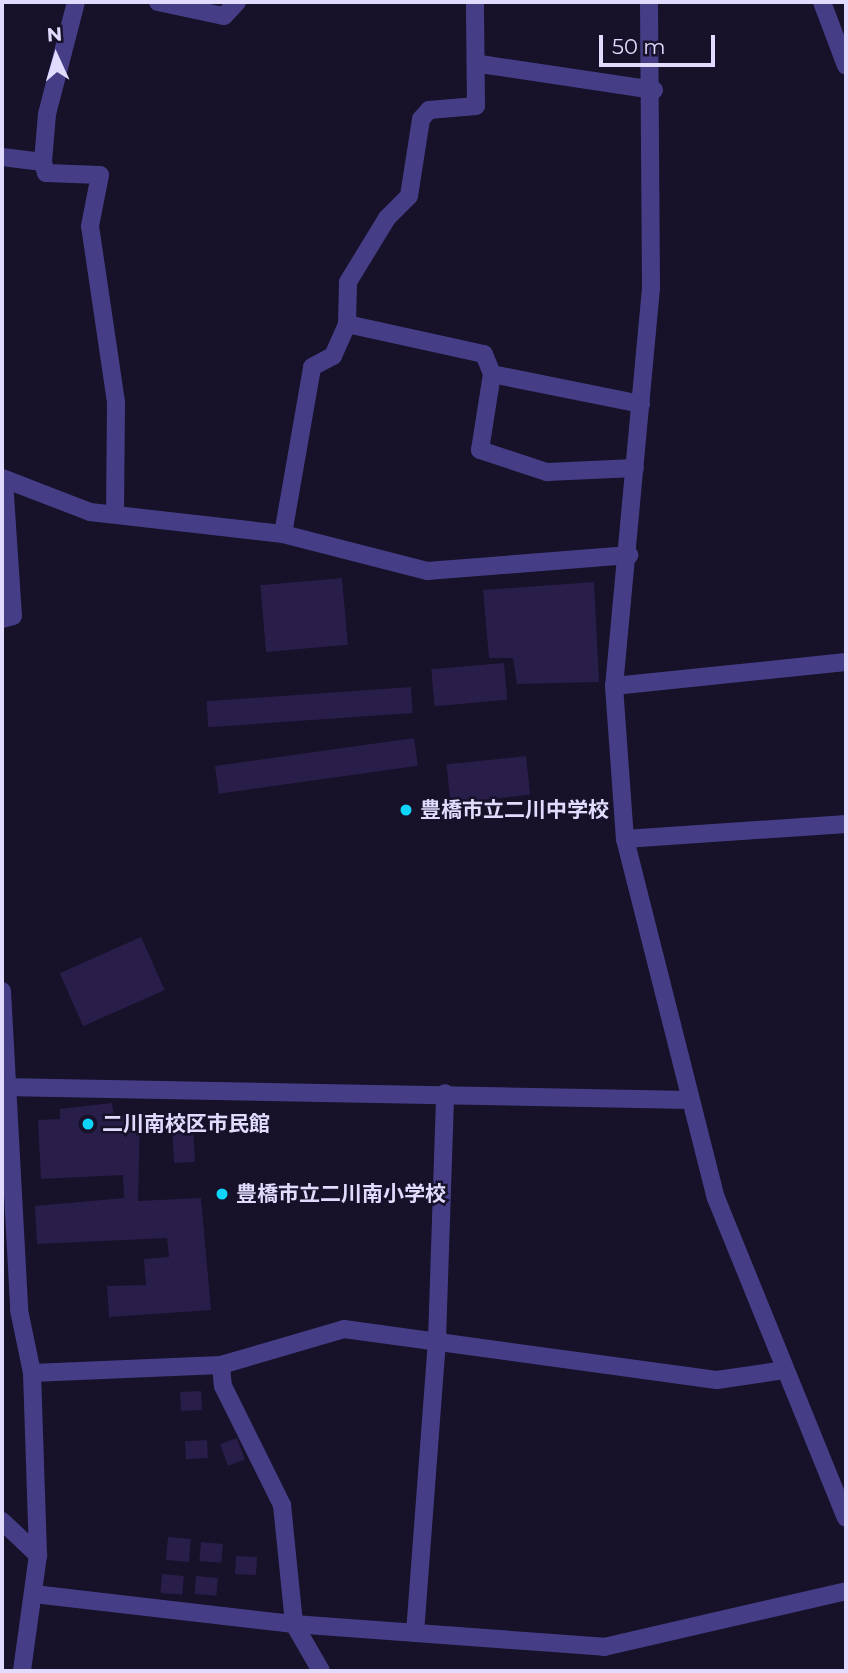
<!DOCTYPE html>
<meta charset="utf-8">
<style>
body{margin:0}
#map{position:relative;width:848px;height:1673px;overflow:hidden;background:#171129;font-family:Montserrat,"Noto Sans JP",sans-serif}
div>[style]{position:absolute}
.building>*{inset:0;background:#291e4a;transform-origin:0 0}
.minor>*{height:18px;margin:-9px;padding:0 9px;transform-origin:9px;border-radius:9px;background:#453e87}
.dots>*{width:19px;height:19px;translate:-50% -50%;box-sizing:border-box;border:4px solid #171129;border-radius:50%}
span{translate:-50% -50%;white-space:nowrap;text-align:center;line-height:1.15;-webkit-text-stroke:5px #171129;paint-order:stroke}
.poi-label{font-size:21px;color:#e1dbfe;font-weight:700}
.left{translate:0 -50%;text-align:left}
.frame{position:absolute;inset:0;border:4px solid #e1dbfe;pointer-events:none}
.north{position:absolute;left:21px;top:21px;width:70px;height:70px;-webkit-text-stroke:5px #171129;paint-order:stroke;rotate:356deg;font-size:19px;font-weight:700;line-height:28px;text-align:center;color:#e1dbfe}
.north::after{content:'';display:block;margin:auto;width:24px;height:32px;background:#e1dbfe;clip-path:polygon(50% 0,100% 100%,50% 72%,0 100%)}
.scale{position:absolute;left:599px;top:35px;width:116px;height:32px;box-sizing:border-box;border:4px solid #e1dbfe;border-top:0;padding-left:9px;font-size:21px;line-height:24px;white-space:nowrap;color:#e1dbfe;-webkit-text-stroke:5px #171129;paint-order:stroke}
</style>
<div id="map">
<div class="building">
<i style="left:342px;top:578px;width:67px;height:82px;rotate:85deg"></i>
<i style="clip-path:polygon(594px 582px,599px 682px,517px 684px,513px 658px,489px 658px,483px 590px)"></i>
<i style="left:504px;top:663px;width:37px;height:73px;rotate:85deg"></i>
<i style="left:411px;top:687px;width:26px;height:205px;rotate:86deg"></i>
<i style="left:414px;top:738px;width:28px;height:201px;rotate:82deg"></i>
<i style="left:526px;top:756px;width:39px;height:80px;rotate:84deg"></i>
<i style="left:141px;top:937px;width:58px;height:89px;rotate:66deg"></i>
<i style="clip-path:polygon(112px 1103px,114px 1116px,140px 1115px,138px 1201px,201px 1198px,211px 1310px,109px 1317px,107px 1286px,146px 1285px,144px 1259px,169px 1257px,167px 1238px,37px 1244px,35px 1206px,124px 1198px,123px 1175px,41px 1179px,38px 1120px,60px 1119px,60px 1109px)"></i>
<i style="left:193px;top:1125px;width:37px;height:21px;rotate:87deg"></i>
<i style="left:201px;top:1391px;width:19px;height:21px;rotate:87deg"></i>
<i style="left:237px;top:1438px;width:23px;height:18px;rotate:70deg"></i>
<i style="left:207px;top:1440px;width:18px;height:22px;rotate:87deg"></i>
<i style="left:168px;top:1537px;width:23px;height:23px;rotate:5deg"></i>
<i style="left:201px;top:1542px;width:22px;height:19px;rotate:5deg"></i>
<i style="left:236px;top:1556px;width:21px;height:18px;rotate:3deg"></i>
<i style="left:162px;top:1574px;width:22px;height:19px;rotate:5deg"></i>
<i style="left:196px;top:1576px;width:22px;height:18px;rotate:5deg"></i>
</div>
<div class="minor">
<i style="left:76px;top:2px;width:116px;rotate:104.5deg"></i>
<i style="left:47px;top:114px;width:48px;rotate:94.8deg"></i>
<i style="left:43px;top:162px;width:11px;rotate:75deg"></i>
<i style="left:46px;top:173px;width:54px;rotate:2.1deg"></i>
<i style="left:100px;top:175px;width:52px;rotate:101.1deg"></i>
<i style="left:90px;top:226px;width:178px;rotate:81.6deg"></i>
<i style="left:116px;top:402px;width:112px;rotate:90.5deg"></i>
<i style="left:158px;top:2px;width:67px;rotate:12deg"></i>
<i style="left:224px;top:16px;width:19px;rotate:-47deg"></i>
<i style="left:649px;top:2px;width:286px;rotate:89.6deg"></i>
<i style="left:651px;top:288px;width:400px;rotate:95.3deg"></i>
<i style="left:614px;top:686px;width:153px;rotate:85.9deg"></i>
<i style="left:625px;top:839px;width:370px;rotate:75.8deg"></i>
<i style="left:716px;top:1198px;width:345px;rotate:67.9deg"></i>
<i style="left:822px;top:2px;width:68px;rotate:69.4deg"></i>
<i style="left:480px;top:64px;width:176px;rotate:8.5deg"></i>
<i style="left:2px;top:157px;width:41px;rotate:7deg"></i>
<i style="left:347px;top:324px;width:140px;rotate:12.4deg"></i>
<i style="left:484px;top:354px;width:22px;rotate:68deg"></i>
<i style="left:492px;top:374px;width:152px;rotate:11.4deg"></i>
<i style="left:492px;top:374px;width:77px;rotate:99deg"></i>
<i style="left:480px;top:450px;width:71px;rotate:18.2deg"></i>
<i style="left:547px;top:472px;width:88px;rotate:-2.6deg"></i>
<i style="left:2px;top:478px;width:94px;rotate:21.1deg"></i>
<i style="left:90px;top:512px;width:194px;rotate:6.5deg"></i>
<i style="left:283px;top:534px;width:149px;rotate:14.4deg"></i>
<i style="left:427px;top:571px;width:203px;rotate:-4.5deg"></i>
<i style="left:283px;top:534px;width:169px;rotate:-80.1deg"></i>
<i style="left:312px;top:367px;width:24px;rotate:-28deg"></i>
<i style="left:333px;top:356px;width:35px;rotate:-66deg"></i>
<i style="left:347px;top:324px;width:42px;rotate:-88.6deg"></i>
<i style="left:348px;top:282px;width:75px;rotate:-58.6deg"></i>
<i style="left:387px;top:218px;width:31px;rotate:-45deg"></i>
<i style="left:409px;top:196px;width:78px;rotate:-81.1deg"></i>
<i style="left:421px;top:119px;width:12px;rotate:-48deg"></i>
<i style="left:429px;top:110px;width:47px;rotate:-4.9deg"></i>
<i style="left:476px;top:106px;width:104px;rotate:-90.6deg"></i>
<i style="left:2px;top:619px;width:11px;rotate:-15deg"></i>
<i style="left:13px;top:616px;width:137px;rotate:-93.8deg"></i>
<i style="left:614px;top:686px;width:233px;rotate:-5.9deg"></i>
<i style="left:625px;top:839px;width:222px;rotate:-3.9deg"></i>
<i style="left:2px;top:991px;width:319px;rotate:86.9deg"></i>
<i style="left:19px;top:1310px;width:64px;rotate:78.3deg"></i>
<i style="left:32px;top:1373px;width:182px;rotate:88.1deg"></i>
<i style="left:38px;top:1555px;width:117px;rotate:97.9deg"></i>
<i style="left:2px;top:1087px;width:688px;rotate:1.08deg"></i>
<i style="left:221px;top:1365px;width:21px;rotate:85deg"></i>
<i style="left:223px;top:1386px;width:133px;rotate:63.6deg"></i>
<i style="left:282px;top:1505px;width:120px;rotate:84.2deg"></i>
<i style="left:294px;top:1624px;width:54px;rotate:60.1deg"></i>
<i style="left:32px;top:1373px;width:189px;rotate:-2.4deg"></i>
<i style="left:221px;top:1365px;width:128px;rotate:-16.3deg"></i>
<i style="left:344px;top:1329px;width:376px;rotate:7.8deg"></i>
<i style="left:717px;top:1380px;width:69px;rotate:-8.4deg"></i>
<i style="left:2px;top:1521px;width:50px;rotate:43.4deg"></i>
<i style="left:34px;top:1594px;width:262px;rotate:6.6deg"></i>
<i style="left:294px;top:1624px;width:311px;rotate:4.2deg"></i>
<i style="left:604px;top:1647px;width:248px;rotate:-13deg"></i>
<i style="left:415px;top:1633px;width:294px;rotate:-85.7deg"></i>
<i style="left:437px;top:1340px;width:247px;rotate:-88.1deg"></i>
</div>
<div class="dots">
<i style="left:406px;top:810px;background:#0dd4f8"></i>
<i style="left:88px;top:1124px;background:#0dd4f8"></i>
<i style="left:222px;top:1194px;background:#0dd4f8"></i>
</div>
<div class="poi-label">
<span class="left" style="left:420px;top:810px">豊橋市立二川中学校</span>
<span class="left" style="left:102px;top:1124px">二川南校区市民館</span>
<span class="left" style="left:236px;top:1194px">豊橋市立二川南小学校</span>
</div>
<div class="frame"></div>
<div class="north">N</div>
<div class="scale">50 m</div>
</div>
